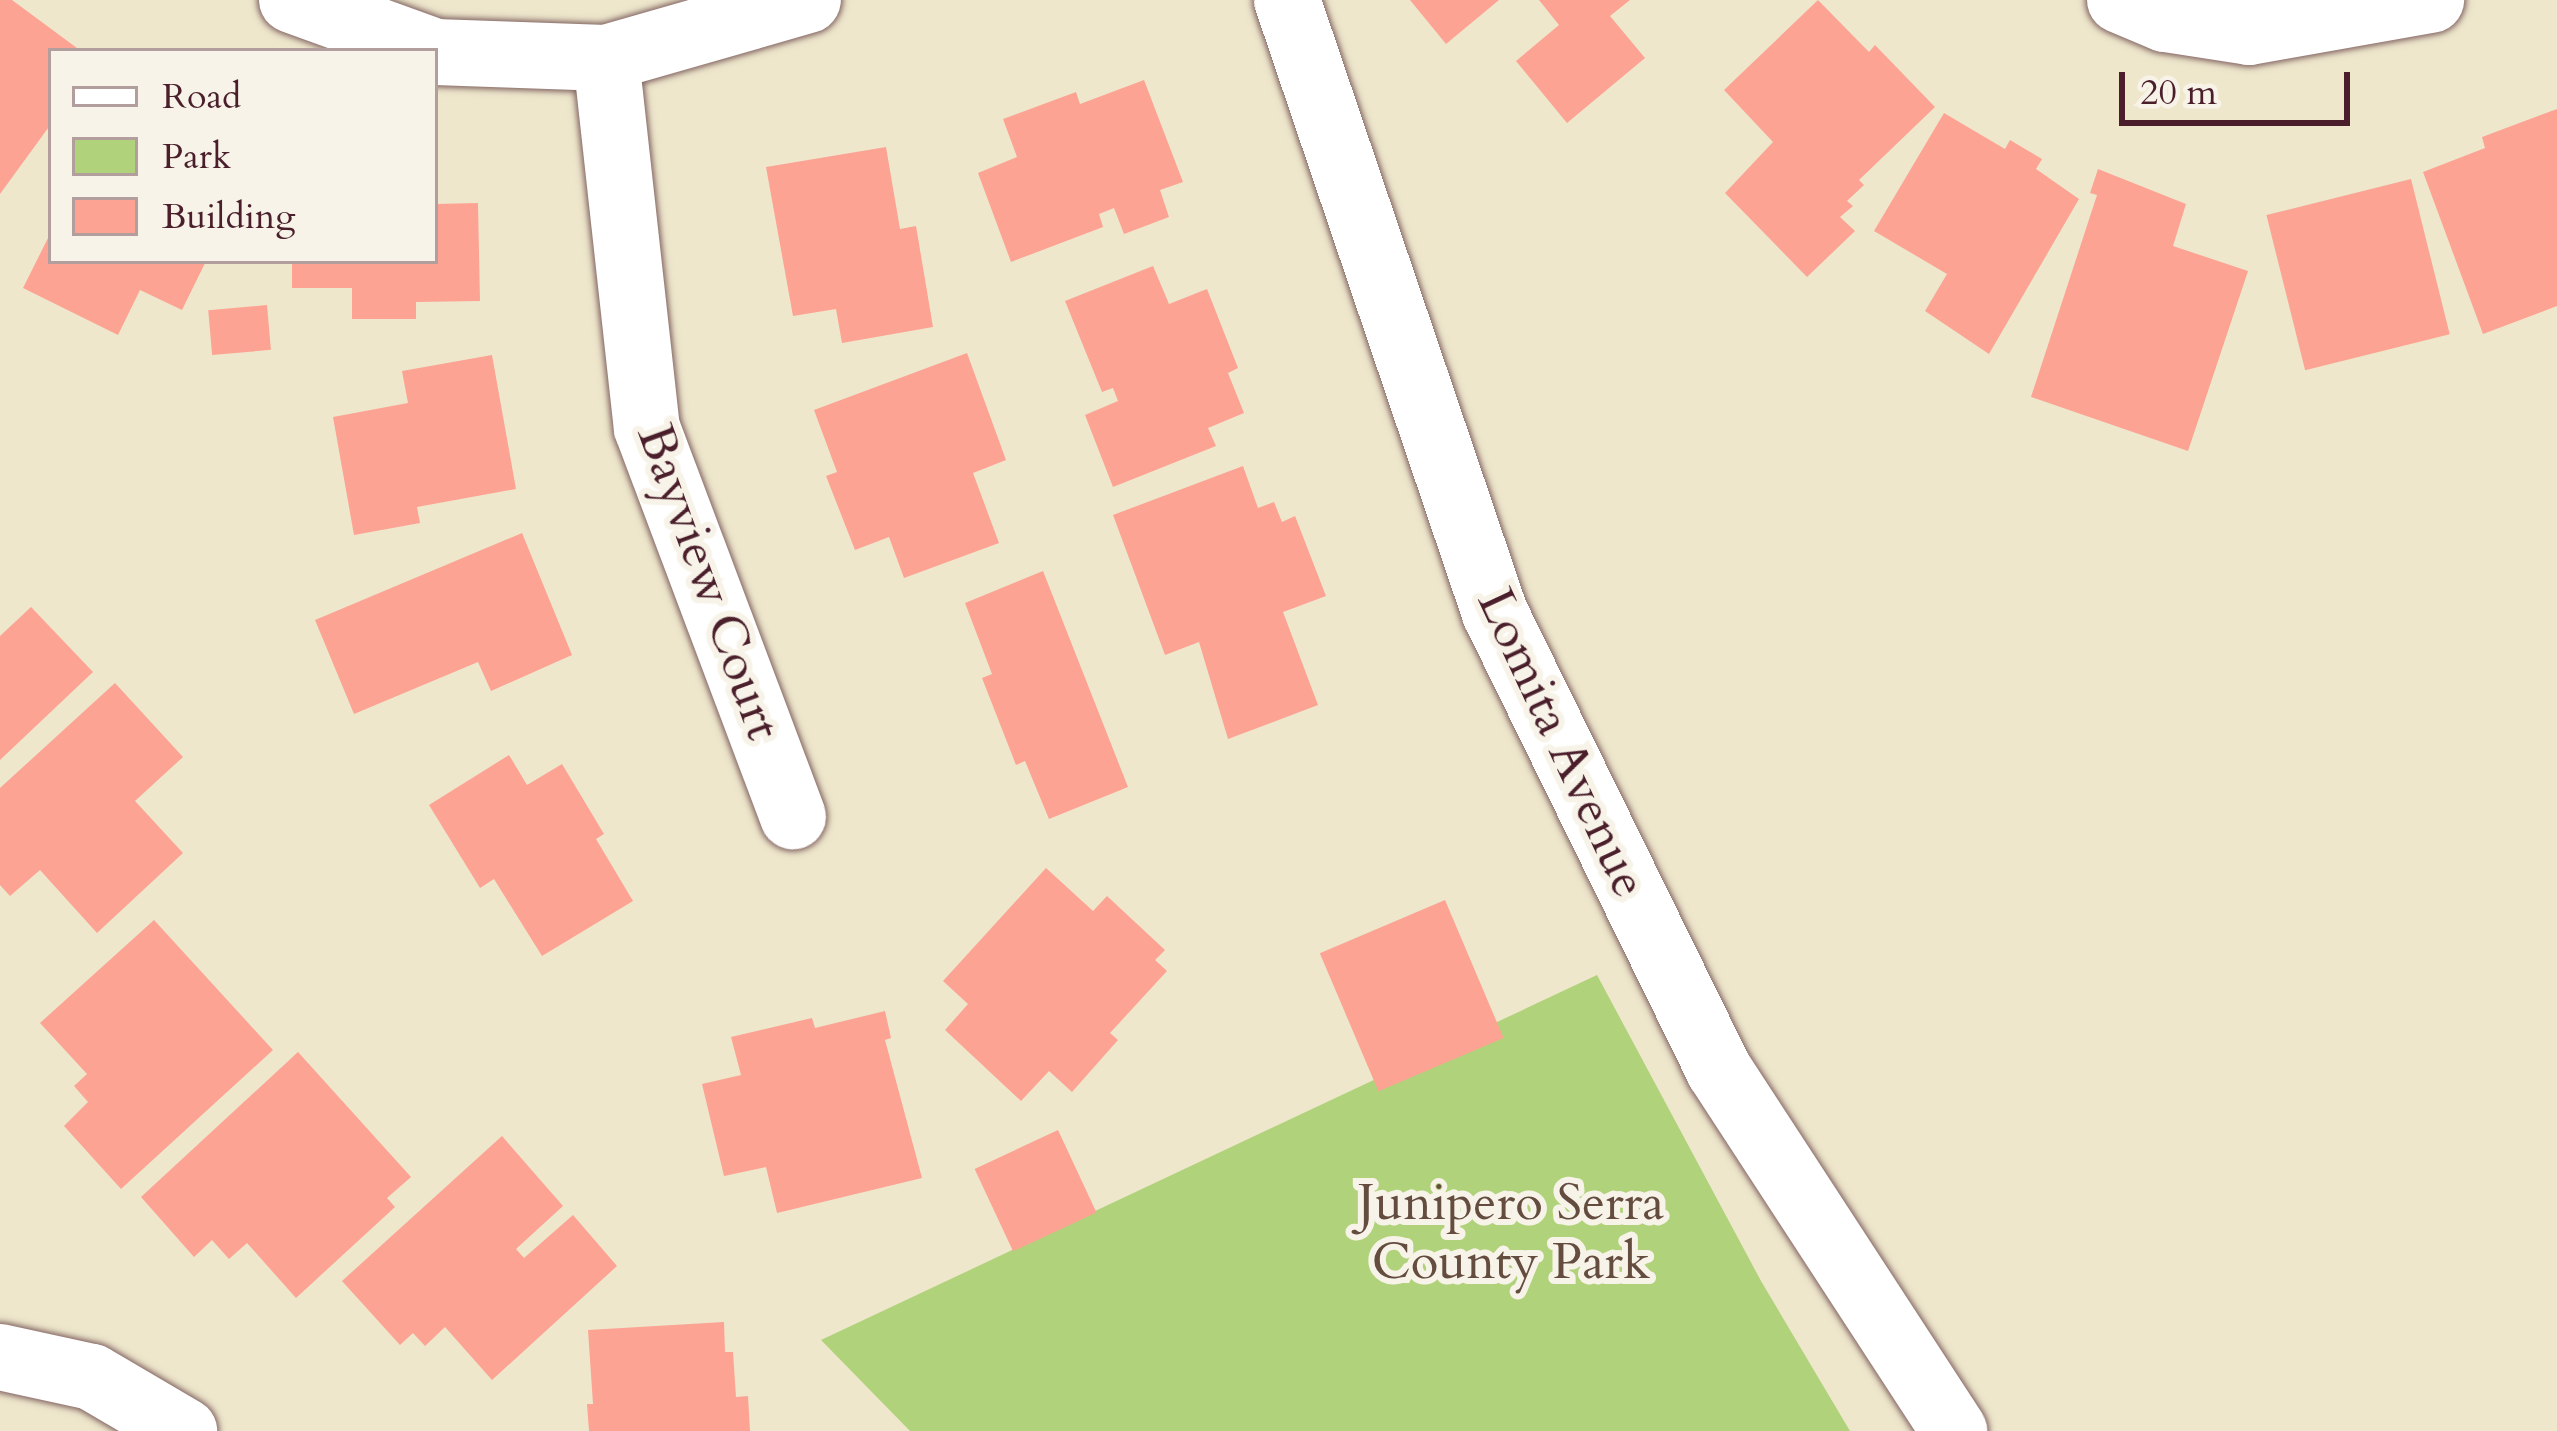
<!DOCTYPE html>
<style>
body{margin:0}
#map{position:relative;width:2557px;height:1431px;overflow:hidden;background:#eee7cc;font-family:Cardo,serif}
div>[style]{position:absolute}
.green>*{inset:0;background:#b0d27a}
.building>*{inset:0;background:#fda393;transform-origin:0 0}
.roads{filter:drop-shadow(0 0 3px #836563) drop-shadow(0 0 3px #836563)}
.street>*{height:66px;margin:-33px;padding:0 33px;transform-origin:33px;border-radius:33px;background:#fff}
span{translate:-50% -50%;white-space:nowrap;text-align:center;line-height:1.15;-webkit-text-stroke:12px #f7f3e8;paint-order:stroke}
.street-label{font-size:51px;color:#4a1f2b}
.park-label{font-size:51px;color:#644c3f}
.legend{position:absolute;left:48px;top:48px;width:390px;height:216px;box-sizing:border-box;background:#f7f3e8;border:3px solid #b29e9c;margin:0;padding:15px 21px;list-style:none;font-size:36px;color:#4a1f2b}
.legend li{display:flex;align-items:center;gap:24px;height:60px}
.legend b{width:60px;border:3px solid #b29e9c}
.scale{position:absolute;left:2119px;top:72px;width:231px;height:54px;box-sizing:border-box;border:6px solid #4a1f2b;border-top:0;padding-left:15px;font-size:36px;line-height:42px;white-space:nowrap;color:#4a1f2b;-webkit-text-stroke:9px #f7f3e8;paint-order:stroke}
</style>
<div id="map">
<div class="green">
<i style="clip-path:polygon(1597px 975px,1761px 1281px,1850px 1431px,910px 1431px,821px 1340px)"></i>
</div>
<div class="building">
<i style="clip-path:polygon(0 0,12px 0,81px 51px,51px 51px,51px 124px,0 194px)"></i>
<i style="clip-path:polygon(1410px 0,1499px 0,1446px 44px)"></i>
<i style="clip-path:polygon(1539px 0,1630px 0,1610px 16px,1645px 58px,1567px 123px,1516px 61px,1559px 25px)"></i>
<i style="clip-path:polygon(1818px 0,1869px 52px,1875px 45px,1935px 107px,1859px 180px,1864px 185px,1847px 201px,1853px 206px,1840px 217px,1855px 231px,1807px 277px,1725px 193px,1773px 142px,1724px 90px)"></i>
<i style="clip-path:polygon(1144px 80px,1183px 182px,1160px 190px,1169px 217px,1124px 234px,1114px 208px,1099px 214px,1103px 227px,1011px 262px,978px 173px,1017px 157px,1003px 119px,1076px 92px,1080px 104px)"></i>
<i style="clip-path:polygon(2557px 109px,2557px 306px,2483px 334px,2423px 172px,2485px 148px,2482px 137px)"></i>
<i style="clip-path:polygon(1944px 113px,2005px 149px,2010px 140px,2042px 159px,2036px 169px,2079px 199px,1989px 354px,1925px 311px,1947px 274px,1874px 231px)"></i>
<i style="clip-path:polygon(886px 147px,900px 229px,916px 226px,933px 327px,842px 343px,836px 309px,793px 316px,766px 167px)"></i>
<i style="clip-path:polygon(2098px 169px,2186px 204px,2173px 246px,2248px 271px,2188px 451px,2031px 397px,2097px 195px,2090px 193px)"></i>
<i style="left:2411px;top:179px;width:160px;height:149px;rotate:76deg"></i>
<i style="clip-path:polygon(478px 203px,480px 301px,416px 302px,416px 319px,352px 319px,352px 288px,292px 288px,292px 261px,435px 261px,435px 204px)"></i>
<i style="clip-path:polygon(51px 232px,51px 261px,206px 261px,182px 310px,140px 290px,118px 335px,23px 288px)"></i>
<i style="clip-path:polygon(1153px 266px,1169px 304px,1207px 289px,1238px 368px,1228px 373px,1244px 413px,1208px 428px,1216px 446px,1113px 487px,1085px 415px,1118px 401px,1113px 388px,1102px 392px,1065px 301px)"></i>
<i style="left:267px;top:305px;width:45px;height:59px;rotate:85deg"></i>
<i style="clip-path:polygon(967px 353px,1006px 460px,973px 473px,999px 543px,904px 578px,889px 537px,855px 550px,826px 476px,837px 472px,814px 410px)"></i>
<i style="clip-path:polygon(492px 355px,516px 489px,417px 507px,420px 523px,354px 535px,333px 417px,408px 403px,402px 371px)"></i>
<i style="clip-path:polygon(1243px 466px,1258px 508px,1274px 502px,1282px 522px,1295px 516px,1326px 596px,1283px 612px,1318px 705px,1228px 739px,1199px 642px,1165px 655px,1113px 515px)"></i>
<i style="clip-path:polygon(522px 533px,572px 655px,491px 691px,478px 662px,354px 714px,315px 620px)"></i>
<i style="clip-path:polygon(1043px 571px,1128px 787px,1049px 819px,1025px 761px,1016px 765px,982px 678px,992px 674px,965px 603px)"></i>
<i style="clip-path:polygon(31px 607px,93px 672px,0 760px,0 636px)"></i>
<i style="clip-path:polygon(115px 683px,183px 757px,135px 801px,183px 853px,97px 933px,40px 870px,10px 896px,0 885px,0 788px)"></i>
<i style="clip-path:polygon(509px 755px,527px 785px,562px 764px,604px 834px,596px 839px,633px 901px,542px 956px,494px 879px,480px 888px,429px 805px)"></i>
<i style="clip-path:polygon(1046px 868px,1093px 911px,1107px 896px,1165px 950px,1155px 960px,1167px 971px,1110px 1033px,1118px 1040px,1072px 1092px,1049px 1071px,1021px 1101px,945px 1030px,968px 1004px,943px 981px)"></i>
<i style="left:1445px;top:900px;width:150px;height:136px;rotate:67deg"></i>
<i style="clip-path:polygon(154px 920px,273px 1050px,121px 1189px,64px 1126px,88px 1102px,74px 1086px,87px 1074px,40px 1023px)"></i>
<i style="clip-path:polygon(885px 1011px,891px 1038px,885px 1040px,922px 1178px,777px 1213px,766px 1167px,724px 1176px,702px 1084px,741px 1075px,731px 1037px,812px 1018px,815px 1028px)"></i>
<i style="clip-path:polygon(298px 1052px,411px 1177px,387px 1198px,395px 1207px,296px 1298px,247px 1243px,229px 1259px,212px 1240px,194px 1257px,141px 1197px)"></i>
<i style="left:1058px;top:1130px;width:91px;height:92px;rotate:65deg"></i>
<i style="clip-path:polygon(502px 1136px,563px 1206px,516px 1249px,524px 1258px,573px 1215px,617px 1266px,492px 1380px,445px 1327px,425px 1346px,413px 1333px,400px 1345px,342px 1281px)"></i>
<i style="clip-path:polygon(724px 1322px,725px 1352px,733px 1352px,736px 1397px,748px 1396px,750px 1431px,589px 1431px,587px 1404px,593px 1404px,588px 1330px)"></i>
</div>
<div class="roads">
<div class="street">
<i style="left:292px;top:0;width:150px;rotate:19.9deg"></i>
<i style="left:1287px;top:0;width:647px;rotate:71.26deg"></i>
<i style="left:1495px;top:613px;width:509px;rotate:63.89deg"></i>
<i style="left:1719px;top:1070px;width:431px;rotate:56.9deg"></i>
<i style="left:2120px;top:0;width:49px;rotate:22.9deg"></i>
<i style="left:2165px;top:19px;width:85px;rotate:8.8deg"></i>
<i style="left:2249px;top:32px;width:185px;rotate:-10deg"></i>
<i style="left:435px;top:52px;width:171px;rotate:2deg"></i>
<i style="left:606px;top:58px;width:210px;rotate:-16deg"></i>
<i style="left:606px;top:58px;width:372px;rotate:83.7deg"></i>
<i style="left:647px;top:428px;width:415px;rotate:69.4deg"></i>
<i style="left:0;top:1357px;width:94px;rotate:12.3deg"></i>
<i style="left:92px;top:1377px;width:107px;rotate:30.4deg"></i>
</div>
</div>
<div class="street-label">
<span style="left:709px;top:582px;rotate:70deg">Bayview Court</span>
<span style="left:1562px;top:743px;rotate:65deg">Lomita Avenue</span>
</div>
<div class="park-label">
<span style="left:1511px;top:1233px">Junipero Serra<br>County Park</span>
</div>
<ul class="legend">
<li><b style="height:15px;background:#fff"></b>Road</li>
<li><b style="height:33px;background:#b0d27a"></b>Park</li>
<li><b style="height:33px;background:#fda393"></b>Building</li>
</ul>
<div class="scale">20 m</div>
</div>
